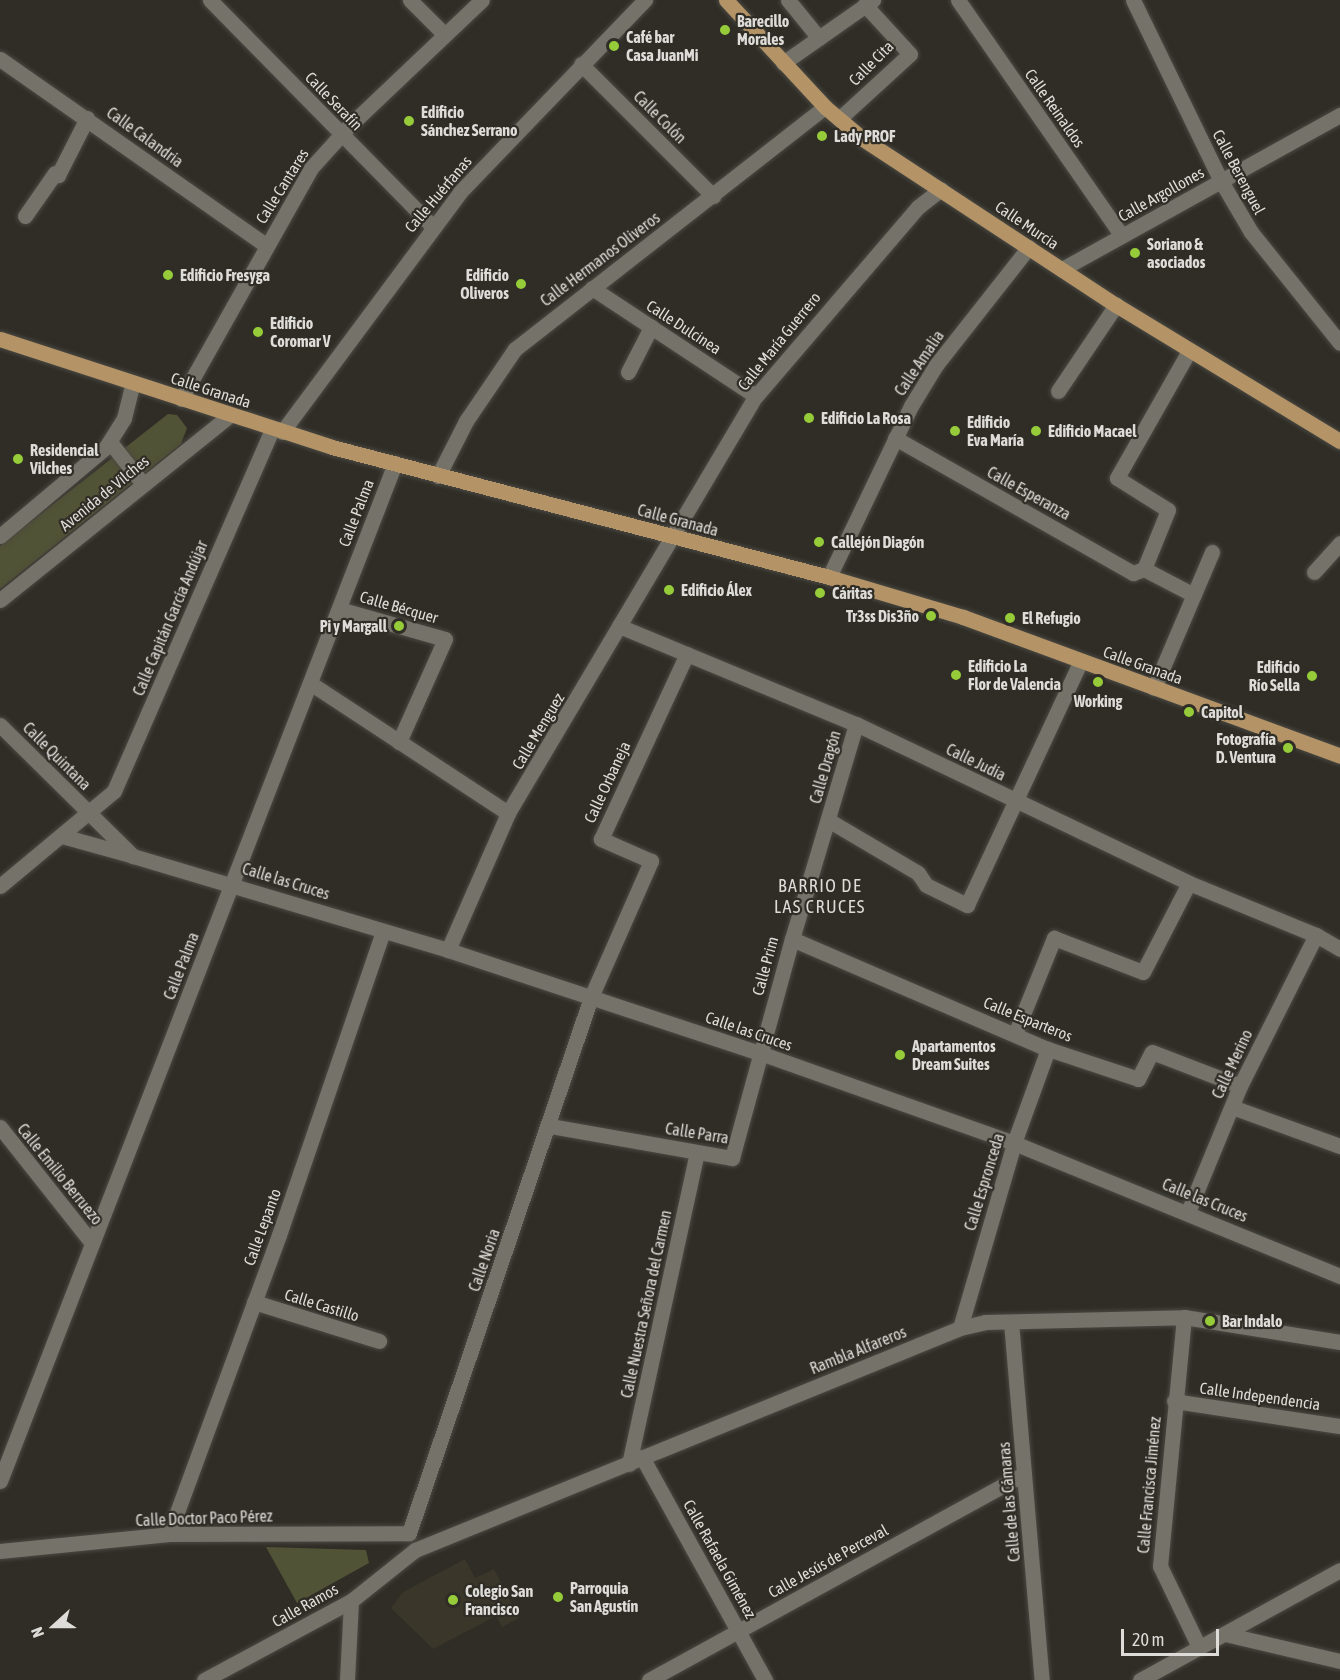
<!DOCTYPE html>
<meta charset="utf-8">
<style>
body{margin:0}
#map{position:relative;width:1340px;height:1680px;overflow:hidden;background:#2f2d26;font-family:"Asap Condensed",sans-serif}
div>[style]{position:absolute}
.built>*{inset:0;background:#3a3629}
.green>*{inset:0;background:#505335}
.roads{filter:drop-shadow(0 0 2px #4b4943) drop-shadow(0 0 2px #4b4943)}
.minor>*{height:15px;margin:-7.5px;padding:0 7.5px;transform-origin:7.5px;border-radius:7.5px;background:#747269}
.major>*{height:15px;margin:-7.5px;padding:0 7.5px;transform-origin:7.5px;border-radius:7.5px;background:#b49467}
.dots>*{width:16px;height:16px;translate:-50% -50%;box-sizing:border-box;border:3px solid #2f2d26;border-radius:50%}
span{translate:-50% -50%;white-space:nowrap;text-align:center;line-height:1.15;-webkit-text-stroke:4.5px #2f2d26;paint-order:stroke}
.poi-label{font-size:16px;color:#dedcd8;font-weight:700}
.left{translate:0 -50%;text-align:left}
.right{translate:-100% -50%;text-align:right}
.street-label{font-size:16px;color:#dedcd8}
.neighbourhood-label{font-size:18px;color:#dedcd8;letter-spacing:1.5px}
.north{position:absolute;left:24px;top:1596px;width:60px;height:60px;-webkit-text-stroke:4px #2f2d26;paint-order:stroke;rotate:249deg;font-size:16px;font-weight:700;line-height:24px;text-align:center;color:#dedcd8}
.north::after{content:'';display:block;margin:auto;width:21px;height:27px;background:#dedcd8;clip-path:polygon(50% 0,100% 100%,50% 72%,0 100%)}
.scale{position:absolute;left:1121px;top:1629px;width:98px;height:27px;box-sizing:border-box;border:3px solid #dedcd8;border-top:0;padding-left:8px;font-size:18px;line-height:21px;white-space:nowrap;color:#dedcd8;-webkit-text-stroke:4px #2f2d26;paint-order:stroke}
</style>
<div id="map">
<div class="built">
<i style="clip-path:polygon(465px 1559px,475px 1578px,494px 1569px,519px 1618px,502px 1627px,496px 1616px,433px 1649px,391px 1608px,403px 1592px)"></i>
</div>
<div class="green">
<i style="clip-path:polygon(168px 414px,177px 415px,187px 428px,181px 444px,0 589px,0 546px)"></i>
<i style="clip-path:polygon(266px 1547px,366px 1550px,369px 1563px,297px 1603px)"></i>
</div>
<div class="roads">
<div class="minor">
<i style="left:210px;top:0;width:317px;rotate:45.5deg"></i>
<i style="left:410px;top:0;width:49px;rotate:45deg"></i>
<i style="left:788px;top:0;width:49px;rotate:50.8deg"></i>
<i style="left:958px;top:0;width:287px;rotate:55.2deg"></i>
<i style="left:1133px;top:0;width:201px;rotate:64.1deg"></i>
<i style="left:1221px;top:181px;width:59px;rotate:59.5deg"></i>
<i style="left:1251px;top:232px;width:142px;rotate:51.3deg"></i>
<i style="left:0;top:59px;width:326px;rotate:35deg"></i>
<i style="left:783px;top:63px;width:110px;rotate:-35deg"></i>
<i style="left:581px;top:64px;width:187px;rotate:45deg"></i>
<i style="left:839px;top:119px;width:96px;rotate:-42.5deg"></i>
<i style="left:910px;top:54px;width:67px;rotate:-132.6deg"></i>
<i style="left:25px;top:216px;width:52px;rotate:-55.1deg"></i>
<i style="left:55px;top:173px;width:4px;rotate:34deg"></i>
<i style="left:58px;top:175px;width:64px;rotate:-63deg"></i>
<i style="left:1062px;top:269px;width:318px;rotate:-29deg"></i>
<i style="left:592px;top:288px;width:196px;rotate:33.4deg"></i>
<i style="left:1189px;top:351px;width:146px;rotate:119.6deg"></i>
<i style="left:1117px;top:478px;width:60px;rotate:32.1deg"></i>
<i style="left:1168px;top:510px;width:64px;rotate:112.1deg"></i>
<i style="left:1144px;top:569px;width:56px;rotate:27.5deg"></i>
<i style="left:628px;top:372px;width:51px;rotate:-62.9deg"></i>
<i style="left:1058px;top:391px;width:104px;rotate:-56deg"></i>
<i style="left:181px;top:399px;width:265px;rotate:-60.6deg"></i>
<i style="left:311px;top:168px;width:57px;rotate:-47.9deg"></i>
<i style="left:349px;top:126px;width:183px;rotate:-43.5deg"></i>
<i style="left:282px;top:432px;width:299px;rotate:-53.4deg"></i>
<i style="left:460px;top:192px;width:267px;rotate:-46.1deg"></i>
<i style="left:895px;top:438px;width:274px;rotate:29.6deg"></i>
<i style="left:1133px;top:573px;width:12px;rotate:-20deg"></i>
<i style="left:110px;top:442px;width:53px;rotate:51.8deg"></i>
<i style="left:438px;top:476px;width:62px;rotate:-63deg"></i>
<i style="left:466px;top:421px;width:87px;rotate:-55.8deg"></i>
<i style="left:515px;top:349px;width:393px;rotate:-38deg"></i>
<i style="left:0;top:536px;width:138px;rotate:-40deg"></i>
<i style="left:106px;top:447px;width:34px;rotate:-58deg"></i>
<i style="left:124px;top:418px;width:36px;rotate:-76deg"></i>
<i style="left:1314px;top:572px;width:39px;rotate:-48deg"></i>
<i style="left:829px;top:577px;width:190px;rotate:-64.4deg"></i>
<i style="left:911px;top:406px;width:48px;rotate:-58.6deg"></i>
<i style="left:936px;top:365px;width:150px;rotate:-51.8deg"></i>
<i style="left:0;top:600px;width:295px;rotate:-38.8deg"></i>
<i style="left:339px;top:609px;width:110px;rotate:15.8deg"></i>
<i style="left:445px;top:639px;width:113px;rotate:114.1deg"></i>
<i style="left:619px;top:626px;width:256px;rotate:22.5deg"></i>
<i style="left:856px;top:724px;width:369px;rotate:25.5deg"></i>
<i style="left:1189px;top:883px;width:137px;rotate:22.3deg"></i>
<i style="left:1316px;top:935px;width:28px;rotate:30deg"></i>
<i style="left:310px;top:683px;width:237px;rotate:33.3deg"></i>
<i style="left:1154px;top:688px;width:148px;rotate:-66.9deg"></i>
<i style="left:0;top:725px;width:187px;rotate:44.6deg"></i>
<i style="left:133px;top:856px;width:329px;rotate:16.6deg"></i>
<i style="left:448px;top:950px;width:329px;rotate:18.3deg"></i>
<i style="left:760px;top:1053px;width:269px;rotate:19.5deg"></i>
<i style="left:1014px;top:1143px;width:352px;rotate:22.2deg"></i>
<i style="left:828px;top:820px;width:104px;rotate:30.5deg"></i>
<i style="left:918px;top:873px;width:14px;rotate:56deg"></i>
<i style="left:926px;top:885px;width:46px;rotate:26deg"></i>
<i style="left:967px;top:905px;width:269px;rotate:-65deg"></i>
<i style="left:62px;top:836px;width:71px;rotate:15.6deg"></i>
<i style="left:0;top:886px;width:148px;rotate:-39.8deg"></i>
<i style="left:114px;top:791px;width:395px;rotate:-66.4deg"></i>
<i style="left:792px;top:939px;width:279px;rotate:23.3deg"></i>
<i style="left:1048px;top:1049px;width:95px;rotate:18.4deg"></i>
<i style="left:1138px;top:1079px;width:30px;rotate:-63deg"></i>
<i style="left:1152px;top:1052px;width:94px;rotate:21.1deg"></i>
<i style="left:448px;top:950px;width:150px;rotate:-66.3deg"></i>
<i style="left:508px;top:813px;width:485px;rotate:-59.3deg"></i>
<i style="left:756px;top:396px;width:249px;rotate:-49.4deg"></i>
<i style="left:918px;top:207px;width:29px;rotate:-38deg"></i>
<i style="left:1015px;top:1034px;width:104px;rotate:-67.9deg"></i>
<i style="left:1054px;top:938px;width:95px;rotate:20.9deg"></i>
<i style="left:1143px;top:972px;width:100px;rotate:-62.7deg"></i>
<i style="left:1232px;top:1107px;width:115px;rotate:19.9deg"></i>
<i style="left:550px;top:1126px;width:185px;rotate:10deg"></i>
<i style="left:732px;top:1158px;width:227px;rotate:-74.7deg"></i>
<i style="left:792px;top:939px;width:224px;rotate:-73.4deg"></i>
<i style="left:0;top:1127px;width:148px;rotate:51.6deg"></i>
<i style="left:1188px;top:1212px;width:136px;rotate:-67.6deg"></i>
<i style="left:1240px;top:1086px;width:169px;rotate:-63.3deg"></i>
<i style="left:254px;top:1302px;width:131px;rotate:17.3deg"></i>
<i style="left:1184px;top:1317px;width:250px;rotate:95.5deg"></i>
<i style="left:1160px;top:1566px;width:90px;rotate:64.3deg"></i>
<i style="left:1011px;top:1322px;width:359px;rotate:85.1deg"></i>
<i style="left:960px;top:1328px;width:193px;rotate:-73.7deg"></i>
<i style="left:1014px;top:1143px;width:100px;rotate:-70.1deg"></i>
<i style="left:1174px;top:1401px;width:168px;rotate:8.6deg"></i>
<i style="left:642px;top:1457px;width:255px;rotate:61.1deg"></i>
<i style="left:629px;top:1464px;width:319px;rotate:-77.7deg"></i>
<i style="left:0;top:1481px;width:1092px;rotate:-68.79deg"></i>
<i style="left:409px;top:1533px;width:566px;rotate:-71.24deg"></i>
<i style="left:591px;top:997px;width:149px;rotate:-66.2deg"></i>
<i style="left:651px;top:861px;width:55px;rotate:-156.3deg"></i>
<i style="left:601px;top:839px;width:204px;rotate:-65.1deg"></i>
<i style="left:169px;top:1534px;width:319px;rotate:-69.8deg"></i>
<i style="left:279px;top:1235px;width:321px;rotate:-71.1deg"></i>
<i style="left:0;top:1551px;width:170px;rotate:-5.7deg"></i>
<i style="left:169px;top:1534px;width:240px;rotate:-0.2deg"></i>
<i style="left:1225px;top:1634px;width:118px;rotate:13.2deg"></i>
<i style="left:204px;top:1680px;width:167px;rotate:-28.3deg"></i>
<i style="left:351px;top:1601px;width:82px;rotate:-38.6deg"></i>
<i style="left:415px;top:1550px;width:588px;rotate:-22.16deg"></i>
<i style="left:960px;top:1328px;width:26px;rotate:-13deg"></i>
<i style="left:985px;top:1322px;width:199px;rotate:-1.4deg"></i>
<i style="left:1184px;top:1317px;width:158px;rotate:9.1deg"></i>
<i style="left:347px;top:1680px;width:79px;rotate:-87.1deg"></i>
<i style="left:649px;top:1680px;width:428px;rotate:-28.8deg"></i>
<i style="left:1140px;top:1680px;width:228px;rotate:-28.8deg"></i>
</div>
<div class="major">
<i style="left:726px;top:0;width:146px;rotate:47.2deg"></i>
<i style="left:825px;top:107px;width:50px;rotate:40.1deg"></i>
<i style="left:863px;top:139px;width:303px;rotate:33.3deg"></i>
<i style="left:1116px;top:305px;width:262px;rotate:31.3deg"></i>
<i style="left:0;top:339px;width:349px;rotate:18deg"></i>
<i style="left:332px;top:447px;width:514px;rotate:14.66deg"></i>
<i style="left:829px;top:577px;width:140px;rotate:16.6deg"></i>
<i style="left:963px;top:617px;width:402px;rotate:20.2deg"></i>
</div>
</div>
<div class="dots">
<i style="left:725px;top:30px;background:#96cc3a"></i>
<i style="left:614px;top:46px;background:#96cc3a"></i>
<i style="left:409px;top:121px;background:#96cc3a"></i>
<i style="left:822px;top:136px;background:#96cc3a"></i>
<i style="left:1135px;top:253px;background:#96cc3a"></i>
<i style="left:168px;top:275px;background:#96cc3a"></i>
<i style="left:521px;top:284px;background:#96cc3a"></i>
<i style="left:258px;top:332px;background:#96cc3a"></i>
<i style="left:809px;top:418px;background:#96cc3a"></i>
<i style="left:955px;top:431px;background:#96cc3a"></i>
<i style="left:1036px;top:431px;background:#96cc3a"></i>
<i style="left:18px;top:459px;background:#96cc3a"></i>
<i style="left:819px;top:542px;background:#96cc3a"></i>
<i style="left:669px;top:590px;background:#96cc3a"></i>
<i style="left:820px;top:593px;background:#96cc3a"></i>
<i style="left:931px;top:616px;background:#96cc3a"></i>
<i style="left:1010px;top:618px;background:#96cc3a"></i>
<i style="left:399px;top:626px;background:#96cc3a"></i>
<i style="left:956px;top:675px;background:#96cc3a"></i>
<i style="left:1312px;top:676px;background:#96cc3a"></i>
<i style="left:1098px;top:682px;background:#96cc3a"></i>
<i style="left:1189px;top:712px;background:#96cc3a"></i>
<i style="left:1288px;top:748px;background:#96cc3a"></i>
<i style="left:900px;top:1055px;background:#96cc3a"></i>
<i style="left:1210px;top:1321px;background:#96cc3a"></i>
<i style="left:558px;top:1597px;background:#96cc3a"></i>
<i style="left:453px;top:1600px;background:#96cc3a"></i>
</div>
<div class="poi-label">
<span class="left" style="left:737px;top:30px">Barecillo<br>Morales</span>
<span class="left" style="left:626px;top:46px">Café bar<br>Casa JuanMi</span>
<span class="left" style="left:421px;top:121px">Edificio<br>Sánchez Serrano</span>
<span class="left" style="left:834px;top:136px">Lady PROF</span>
<span class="left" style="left:1147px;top:253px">Soriano &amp;<br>asociados</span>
<span class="left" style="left:180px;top:275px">Edificio Fresyga</span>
<span class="right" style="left:509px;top:284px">Edificio<br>Oliveros</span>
<span class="left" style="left:270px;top:332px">Edificio<br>Coromar V</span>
<span class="left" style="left:821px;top:418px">Edificio La Rosa</span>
<span class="left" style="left:967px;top:431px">Edificio<br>Eva María</span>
<span class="left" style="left:1048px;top:431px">Edificio Macael</span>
<span class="left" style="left:30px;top:459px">Residencial<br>Vilches</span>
<span class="left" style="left:831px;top:542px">Callejón Diagón</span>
<span class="left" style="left:681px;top:590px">Edificio Álex</span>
<span class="left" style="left:832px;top:593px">Cáritas</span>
<span class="right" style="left:919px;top:616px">Tr3ss Dis3ño</span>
<span class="left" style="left:1022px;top:618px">El Refugio</span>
<span class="right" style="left:387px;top:626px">Pi y Margall</span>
<span class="left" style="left:968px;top:675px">Edificio La<br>Flor de Valencia</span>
<span class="right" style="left:1300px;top:676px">Edificio<br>Río Sella</span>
<span style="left:1098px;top:701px">Working</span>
<span class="left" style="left:1201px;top:712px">Capitol</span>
<span class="right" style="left:1276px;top:748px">Fotografía<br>D. Ventura</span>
<span class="left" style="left:912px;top:1055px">Apartamentos<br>Dream Suites</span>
<span class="left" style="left:1222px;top:1321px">Bar Indalo</span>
<span class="left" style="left:570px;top:1597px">Parroquia<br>San Agustín</span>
<span class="left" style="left:465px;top:1600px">Colegio San<br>Francisco</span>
</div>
<div class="street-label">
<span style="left:871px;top:63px;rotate:-45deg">Calle Cita</span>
<span style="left:334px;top:101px;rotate:46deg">Calle Serafín</span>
<span style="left:1055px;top:108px;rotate:55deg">Calle Reinaldos</span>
<span style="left:660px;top:117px;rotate:45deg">Calle Colón</span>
<span style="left:145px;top:137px;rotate:36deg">Calle Calandria</span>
<span style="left:1239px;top:172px;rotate:62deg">Calle Berenguel</span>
<span style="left:282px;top:186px;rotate:-58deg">Calle Cantares</span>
<span style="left:438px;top:194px;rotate:-50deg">Calle Huérfanas</span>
<span style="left:1161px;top:194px;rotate:-29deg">Calle Argollones</span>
<span style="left:1027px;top:225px;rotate:34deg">Calle Murcia</span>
<span style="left:600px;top:259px;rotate:-37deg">Calle Hermanos Oliveros</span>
<span style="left:684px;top:327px;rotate:33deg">Calle Dulcinea</span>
<span style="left:779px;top:341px;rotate:-51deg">Calle María Guerrero</span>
<span style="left:919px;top:363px;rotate:-56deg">Calle Amalia</span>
<span style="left:211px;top:390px;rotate:18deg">Calle Granada</span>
<span style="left:104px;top:493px;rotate:-39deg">Avenida de Vilches</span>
<span style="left:1029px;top:493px;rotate:29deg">Calle Esperanza</span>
<span style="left:356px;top:513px;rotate:-69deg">Calle Palma</span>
<span style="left:678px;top:520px;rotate:15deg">Calle Granada</span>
<span style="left:399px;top:607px;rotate:16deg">Calle Bécquer</span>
<span style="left:170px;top:618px;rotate:-67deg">Calle Capitán García Andújar</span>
<span style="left:1143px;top:665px;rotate:20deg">Calle Granada</span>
<span style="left:538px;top:731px;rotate:-59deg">Calle Menguez</span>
<span style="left:57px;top:756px;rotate:45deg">Calle Quintana</span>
<span style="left:976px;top:762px;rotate:26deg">Calle Judía</span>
<span style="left:825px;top:767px;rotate:-74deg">Calle Dragón</span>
<span style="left:607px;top:782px;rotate:-65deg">Calle Orbaneja</span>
<span style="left:286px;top:881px;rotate:17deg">Calle las Cruces</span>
<span style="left:181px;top:966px;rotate:-69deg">Calle Palma</span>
<span style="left:765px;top:966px;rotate:-75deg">Calle Prim</span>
<span style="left:1028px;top:1019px;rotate:22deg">Calle Esparteros</span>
<span style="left:749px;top:1031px;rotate:19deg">Calle las Cruces</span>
<span style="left:1232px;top:1064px;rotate:-65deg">Calle Merino</span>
<span style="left:697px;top:1133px;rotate:9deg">Calle Parra</span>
<span style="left:60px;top:1174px;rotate:51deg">Calle Emilio Berruezo</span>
<span style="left:984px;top:1182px;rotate:-73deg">Calle Espronceda</span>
<span style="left:1205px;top:1200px;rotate:22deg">Calle las Cruces</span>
<span style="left:262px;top:1227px;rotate:-70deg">Calle Lepanto</span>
<span style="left:484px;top:1260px;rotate:-71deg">Calle Noria</span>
<span style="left:646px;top:1304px;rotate:-78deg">Calle Nuestra Señora del Carmen</span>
<span style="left:322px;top:1305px;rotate:17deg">Calle Castillo</span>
<span style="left:858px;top:1350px;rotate:-22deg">Rambla Alfareros</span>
<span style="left:1260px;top:1396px;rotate:8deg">Calle Independencia</span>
<span style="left:1149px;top:1485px;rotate:-85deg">Calle Francisca Jiménez</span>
<span style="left:1009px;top:1502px;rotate:-95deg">Calle de las Cámaras</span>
<span style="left:204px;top:1518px;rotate:-2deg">Calle Doctor Paco Pérez</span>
<span style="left:720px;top:1559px;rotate:61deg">Calle Rafaela Giménez</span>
<span style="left:828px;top:1561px;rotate:-29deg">Calle Jesús de Perceval</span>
<span style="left:305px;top:1605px;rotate:-29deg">Calle Ramos</span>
</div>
<div class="neighbourhood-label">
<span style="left:820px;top:897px">BARRIO DE<br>LAS CRUCES</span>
</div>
<div class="north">N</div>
<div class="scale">20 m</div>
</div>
